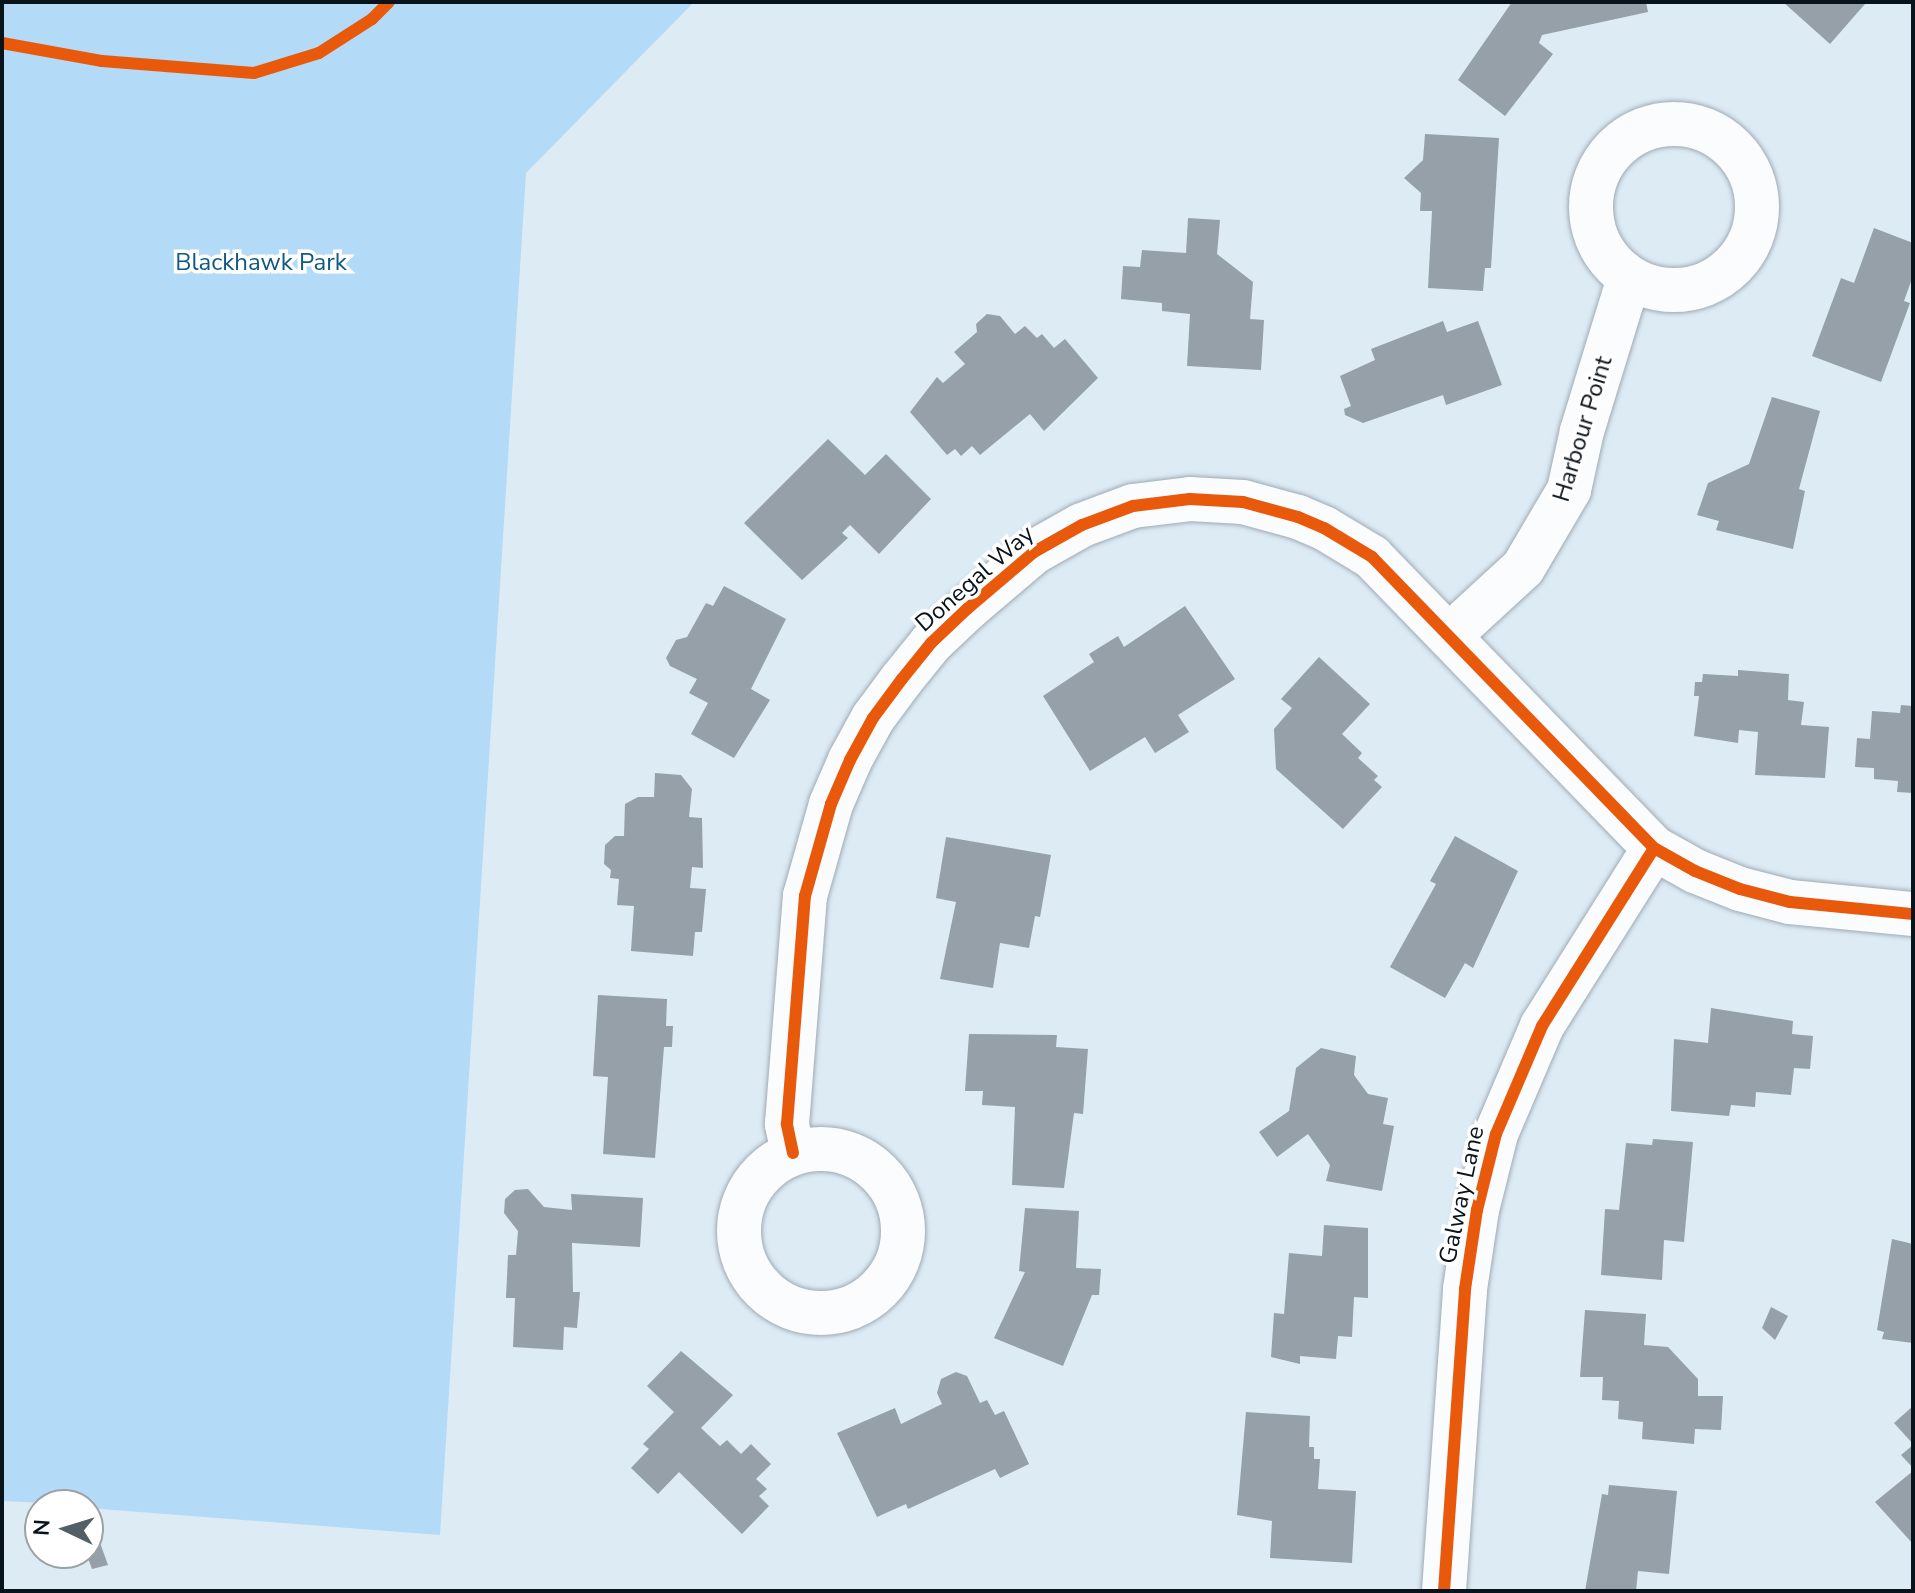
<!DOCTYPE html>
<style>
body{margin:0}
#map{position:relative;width:1915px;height:1593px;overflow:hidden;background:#ddebf5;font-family:"Nunito Sans",sans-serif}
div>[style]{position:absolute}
.green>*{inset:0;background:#b3daf7}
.building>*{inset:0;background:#95a0a9}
.roads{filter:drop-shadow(0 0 2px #9fabb3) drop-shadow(0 0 2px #9fabb3)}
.minor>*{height:44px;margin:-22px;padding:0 22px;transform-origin:22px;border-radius:22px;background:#fafcfe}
.minor>.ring{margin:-22px;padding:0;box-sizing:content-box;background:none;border:44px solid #fafcfe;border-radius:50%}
.cycleway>*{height:12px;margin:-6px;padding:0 6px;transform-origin:6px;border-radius:6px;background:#e8590c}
span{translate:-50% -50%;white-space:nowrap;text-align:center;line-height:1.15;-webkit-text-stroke:7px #fff;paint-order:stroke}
.park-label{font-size:24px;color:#105983}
.street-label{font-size:24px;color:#08131b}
.frame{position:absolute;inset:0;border:4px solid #08131b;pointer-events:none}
.north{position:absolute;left:24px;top:1489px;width:80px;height:80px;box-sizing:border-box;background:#fff;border:2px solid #9ca1a4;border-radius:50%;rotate:274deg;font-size:22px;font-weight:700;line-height:32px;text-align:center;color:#08131b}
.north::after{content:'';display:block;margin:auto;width:28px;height:36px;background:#535f67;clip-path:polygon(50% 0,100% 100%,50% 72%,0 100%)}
</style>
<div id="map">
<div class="green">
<i style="clip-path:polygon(2px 2px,694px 2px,526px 173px,440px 1535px,88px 1508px,88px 1505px,2px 1501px)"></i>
</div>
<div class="building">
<i style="clip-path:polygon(1512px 2px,1646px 2px,1648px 12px,1542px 35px,1539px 43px,1553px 54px,1505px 116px,1458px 80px)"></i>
<i style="clip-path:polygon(1783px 2px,1862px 2px,1865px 4px,1830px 44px)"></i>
<i style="clip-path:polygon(1425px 134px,1499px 138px,1491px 268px,1485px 268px,1483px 291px,1428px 288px,1432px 211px,1420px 211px,1421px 193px,1404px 178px,1423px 160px)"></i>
<i style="clip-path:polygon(1188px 218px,1220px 220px,1217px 254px,1253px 282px,1250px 319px,1264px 320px,1261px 370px,1187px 366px,1190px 314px,1162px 311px,1162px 303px,1121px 299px,1123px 266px,1140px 267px,1142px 250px,1186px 253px)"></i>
<i style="clip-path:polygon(1874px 228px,1913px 243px,1913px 276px,1904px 301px,1910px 303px,1881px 382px,1812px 356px,1841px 278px,1854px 283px)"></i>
<i style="clip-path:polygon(987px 314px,1000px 316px,1015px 334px,1025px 326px,1037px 338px,1042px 334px,1054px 348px,1065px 339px,1098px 378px,1044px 431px,1030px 414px,980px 455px,972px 446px,961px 456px,955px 449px,947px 455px,910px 412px,937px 377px,943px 383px,965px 364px,954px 352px,977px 332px,976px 324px)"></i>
<i style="clip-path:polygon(1443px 321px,1447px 332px,1478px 321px,1502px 385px,1446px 405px,1443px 395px,1363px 423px,1345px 415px,1344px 409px,1351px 406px,1340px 376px,1375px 360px,1371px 349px)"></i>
<i style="clip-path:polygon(1772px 397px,1820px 411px,1799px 489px,1805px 491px,1793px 549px,1716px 530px,1719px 521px,1697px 515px,1708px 483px,1749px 464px)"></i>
<i style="clip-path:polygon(828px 439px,865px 475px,886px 454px,931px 499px,879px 554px,850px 525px,842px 533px,848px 538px,802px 580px,744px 523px)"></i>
<i style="clip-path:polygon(724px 586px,786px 619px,751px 689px,770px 700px,734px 758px,691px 734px,708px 703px,689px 693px,697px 679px,670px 666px,666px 658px,676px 640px,687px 637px,706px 603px,713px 606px)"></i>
<i style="clip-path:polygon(1185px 606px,1235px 679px,1178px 715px,1189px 732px,1155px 753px,1145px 737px,1090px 771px,1043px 696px,1094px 662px,1089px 654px,1118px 636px,1124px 647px)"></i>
<i style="clip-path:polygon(1319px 657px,1370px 704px,1342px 734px,1362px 753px,1358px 758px,1378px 776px,1374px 780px,1382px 787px,1343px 829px,1276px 769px,1274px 729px,1292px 708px,1281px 699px)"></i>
<i style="clip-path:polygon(1738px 670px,1789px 674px,1788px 700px,1804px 702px,1801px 725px,1829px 727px,1825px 778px,1755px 775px,1758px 732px,1739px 730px,1738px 743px,1694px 736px,1699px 696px,1694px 696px,1695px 682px,1702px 682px,1703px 674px,1738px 676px)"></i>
<i style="clip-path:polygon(1901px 705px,1913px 706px,1913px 793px,1897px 792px,1898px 781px,1874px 779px,1874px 768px,1855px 767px,1857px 738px,1870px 739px,1872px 711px,1900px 713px)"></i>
<i style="clip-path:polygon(655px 773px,681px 775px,692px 789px,689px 817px,702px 818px,703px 868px,692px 867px,690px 888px,706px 889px,702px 932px,695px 932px,693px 956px,631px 951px,634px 906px,617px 905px,619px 879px,610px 878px,611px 870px,604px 864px,605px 845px,615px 836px,624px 836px,625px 804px,638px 797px,654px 797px)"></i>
<i style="clip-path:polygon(1455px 836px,1518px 871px,1473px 968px,1465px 963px,1445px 998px,1390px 967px,1436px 884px,1430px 881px)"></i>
<i style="clip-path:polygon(946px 837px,1051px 855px,1040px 917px,1035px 916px,1029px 948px,1000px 943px,993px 988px,940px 979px,956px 902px,936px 898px)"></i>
<i style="clip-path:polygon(598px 995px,667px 999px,666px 1026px,673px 1026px,672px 1047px,664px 1047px,655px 1158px,603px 1154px,608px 1077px,593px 1076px)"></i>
<i style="clip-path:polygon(1711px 1008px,1793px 1021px,1792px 1034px,1813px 1036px,1810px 1069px,1794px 1068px,1791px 1095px,1756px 1092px,1755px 1107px,1731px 1105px,1729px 1116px,1671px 1111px,1674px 1039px,1708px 1043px)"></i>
<i style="clip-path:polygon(969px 1034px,1057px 1035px,1056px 1047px,1088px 1049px,1083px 1114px,1074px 1113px,1064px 1188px,1012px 1185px,1015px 1107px,982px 1105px,983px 1091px,965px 1091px)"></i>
<i style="clip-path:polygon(1321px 1048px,1356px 1056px,1354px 1075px,1368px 1094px,1388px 1098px,1383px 1124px,1394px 1126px,1382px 1191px,1326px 1181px,1330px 1165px,1308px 1134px,1277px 1157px,1259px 1132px,1289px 1111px,1296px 1068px)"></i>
<i style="clip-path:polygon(1653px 1139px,1693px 1142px,1684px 1242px,1664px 1240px,1662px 1280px,1601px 1275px,1605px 1209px,1619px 1210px,1626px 1143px,1652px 1145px)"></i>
<i style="clip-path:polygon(528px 1189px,544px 1207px,572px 1210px,571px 1194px,643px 1198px,640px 1247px,572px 1243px,573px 1292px,580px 1292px,577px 1328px,564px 1327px,563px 1350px,513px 1347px,515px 1298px,506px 1298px,508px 1255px,516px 1255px,518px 1231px,504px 1213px,505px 1199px,515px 1190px)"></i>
<i style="clip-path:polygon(1025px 1208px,1079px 1211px,1076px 1268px,1101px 1269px,1099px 1295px,1092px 1295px,1063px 1366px,994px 1338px,1025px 1272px,1019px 1271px)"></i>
<i style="clip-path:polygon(1324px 1225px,1368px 1228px,1368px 1298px,1354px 1297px,1352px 1337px,1338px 1336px,1336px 1359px,1300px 1356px,1300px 1364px,1271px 1357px,1274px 1313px,1284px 1314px,1289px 1253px,1322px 1256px)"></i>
<i style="clip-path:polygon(1892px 1239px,1913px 1244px,1913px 1343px,1882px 1339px,1884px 1332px,1877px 1330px)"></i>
<i style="clip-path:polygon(1771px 1307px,1788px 1316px,1775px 1340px,1762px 1328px)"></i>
<i style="clip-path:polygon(1585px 1310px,1646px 1314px,1644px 1345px,1668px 1347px,1698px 1379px,1698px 1396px,1723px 1396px,1721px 1430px,1695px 1429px,1694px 1444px,1642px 1439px,1643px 1422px,1618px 1419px,1619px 1401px,1602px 1400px,1603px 1377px,1580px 1377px)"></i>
<i style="clip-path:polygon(681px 1351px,733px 1395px,701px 1428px,720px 1446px,727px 1440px,741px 1454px,751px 1444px,771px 1464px,756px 1479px,767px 1489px,759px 1496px,769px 1506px,742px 1534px,679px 1472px,658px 1494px,631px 1468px,649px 1449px,643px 1444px,674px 1412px,647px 1386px)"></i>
<i style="clip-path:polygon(956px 1372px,967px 1376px,980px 1403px,987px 1400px,995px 1415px,1004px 1411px,1029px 1464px,1000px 1478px,995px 1469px,908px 1509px,906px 1504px,877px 1517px,837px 1433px,895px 1408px,901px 1424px,942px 1404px,937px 1393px,941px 1379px)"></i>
<i style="clip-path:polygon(1913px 1406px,1913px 1444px,1894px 1423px)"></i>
<i style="clip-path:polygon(1246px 1412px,1310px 1416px,1309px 1447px,1314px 1447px,1314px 1459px,1320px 1459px,1318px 1489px,1356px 1491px,1352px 1563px,1270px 1558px,1272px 1521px,1237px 1515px)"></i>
<i style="clip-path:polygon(1913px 1445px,1913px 1468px,1901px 1455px)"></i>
<i style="clip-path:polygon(1913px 1471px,1913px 1544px,1875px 1502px)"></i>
<i style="clip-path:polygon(1609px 1485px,1677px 1491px,1669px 1574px,1638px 1571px,1636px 1591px,1585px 1591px,1602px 1494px,1608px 1495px)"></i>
<i style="clip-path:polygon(99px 1540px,108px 1565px,92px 1569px,86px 1553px,88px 1544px)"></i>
</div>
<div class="roads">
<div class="minor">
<i class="ring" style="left:1591px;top:124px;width:122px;height:122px"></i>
<i style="left:1449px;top:636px;width:100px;rotate:-42.6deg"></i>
<i style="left:1523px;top:568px;width:91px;rotate:-59.5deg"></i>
<i style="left:1569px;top:490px;width:60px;rotate:-77.6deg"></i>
<i style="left:1582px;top:431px;width:160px;rotate:-72.9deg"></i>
<i class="ring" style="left:739px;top:1149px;width:120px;height:120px"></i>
<i style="left:793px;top:1153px;width:30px;rotate:-102deg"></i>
<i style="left:787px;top:1124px;width:229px;rotate:-85.5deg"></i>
<i style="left:805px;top:896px;width:96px;rotate:-74.2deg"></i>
<i style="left:831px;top:804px;width:48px;rotate:-66.6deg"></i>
<i style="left:850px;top:760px;width:48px;rotate:-61.3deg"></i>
<i style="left:873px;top:718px;width:49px;rotate:-53.4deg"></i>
<i style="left:902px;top:679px;width:46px;rotate:-51.1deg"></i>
<i style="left:931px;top:643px;width:50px;rotate:-43.4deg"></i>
<i style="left:967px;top:609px;width:88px;rotate:-40.4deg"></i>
<i style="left:1034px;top:552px;width:55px;rotate:-29.4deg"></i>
<i style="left:1082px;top:525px;width:54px;rotate:-20.4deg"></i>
<i style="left:1133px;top:506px;width:57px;rotate:-7deg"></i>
<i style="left:1190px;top:499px;width:53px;rotate:3.2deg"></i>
<i style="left:1243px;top:502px;width:57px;rotate:15.3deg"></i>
<i style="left:1298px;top:517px;width:28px;rotate:23deg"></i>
<i style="left:1324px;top:528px;width:56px;rotate:31.1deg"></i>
<i style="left:1372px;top:557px;width:405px;rotate:45.9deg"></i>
<i style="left:1654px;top:848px;width:47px;rotate:29.3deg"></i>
<i style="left:1695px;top:871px;width:48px;rotate:21.8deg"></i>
<i style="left:1740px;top:889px;width:52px;rotate:14.6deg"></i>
<i style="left:1790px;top:902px;width:124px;rotate:5.6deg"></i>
<i style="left:1444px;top:1591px;width:303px;rotate:-86deg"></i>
<i style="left:1465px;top:1289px;width:80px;rotate:-81.4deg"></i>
<i style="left:1477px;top:1210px;width:78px;rotate:-76deg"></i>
<i style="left:1496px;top:1134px;width:117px;rotate:-66.9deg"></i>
<i style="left:1542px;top:1026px;width:210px;rotate:-57.8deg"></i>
</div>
</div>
<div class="cycleway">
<i style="left:2px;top:43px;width:102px;rotate:10.2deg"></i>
<i style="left:102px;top:61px;width:152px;rotate:4.5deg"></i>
<i style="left:254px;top:73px;width:68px;rotate:-17.1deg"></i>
<i style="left:319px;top:53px;width:63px;rotate:-32.7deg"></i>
<i style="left:372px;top:19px;width:24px;rotate:-45deg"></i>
<i style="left:793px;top:1153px;width:30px;rotate:-102deg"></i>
<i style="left:787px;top:1124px;width:229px;rotate:-85.5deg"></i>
<i style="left:805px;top:896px;width:96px;rotate:-74.2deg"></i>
<i style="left:831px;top:804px;width:48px;rotate:-66.6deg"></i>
<i style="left:850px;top:760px;width:48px;rotate:-61.3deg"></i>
<i style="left:873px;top:718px;width:49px;rotate:-53.4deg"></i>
<i style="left:902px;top:679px;width:46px;rotate:-51.1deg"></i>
<i style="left:931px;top:643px;width:50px;rotate:-43.4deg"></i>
<i style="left:967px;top:609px;width:88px;rotate:-40.4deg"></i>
<i style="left:1034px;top:552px;width:55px;rotate:-29.4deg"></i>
<i style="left:1082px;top:525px;width:54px;rotate:-20.4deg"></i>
<i style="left:1133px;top:506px;width:57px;rotate:-7deg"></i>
<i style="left:1190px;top:499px;width:53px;rotate:3.2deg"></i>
<i style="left:1243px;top:502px;width:57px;rotate:15.3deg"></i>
<i style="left:1298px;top:517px;width:28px;rotate:23deg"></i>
<i style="left:1324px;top:528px;width:56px;rotate:31.1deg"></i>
<i style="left:1372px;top:557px;width:405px;rotate:45.9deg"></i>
<i style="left:1654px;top:848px;width:47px;rotate:29.3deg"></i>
<i style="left:1695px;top:871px;width:48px;rotate:21.8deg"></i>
<i style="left:1740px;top:889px;width:52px;rotate:14.6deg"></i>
<i style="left:1790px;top:902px;width:124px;rotate:5.6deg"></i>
<i style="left:1444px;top:1591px;width:303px;rotate:-86deg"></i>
<i style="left:1465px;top:1289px;width:80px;rotate:-81.4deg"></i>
<i style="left:1477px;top:1210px;width:78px;rotate:-76deg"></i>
<i style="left:1496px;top:1134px;width:117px;rotate:-66.9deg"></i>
<i style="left:1542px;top:1026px;width:210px;rotate:-57.8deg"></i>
</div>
<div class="park-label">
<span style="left:261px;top:263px">Blackhawk Park</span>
</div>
<div class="street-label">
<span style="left:1583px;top:429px;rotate:-73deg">Harbour Point</span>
<span style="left:975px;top:579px;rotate:-41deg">Donegal Way</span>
<span style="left:1462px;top:1195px;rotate:-78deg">Galway Lane</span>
</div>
<div class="frame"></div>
<div class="north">N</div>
</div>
